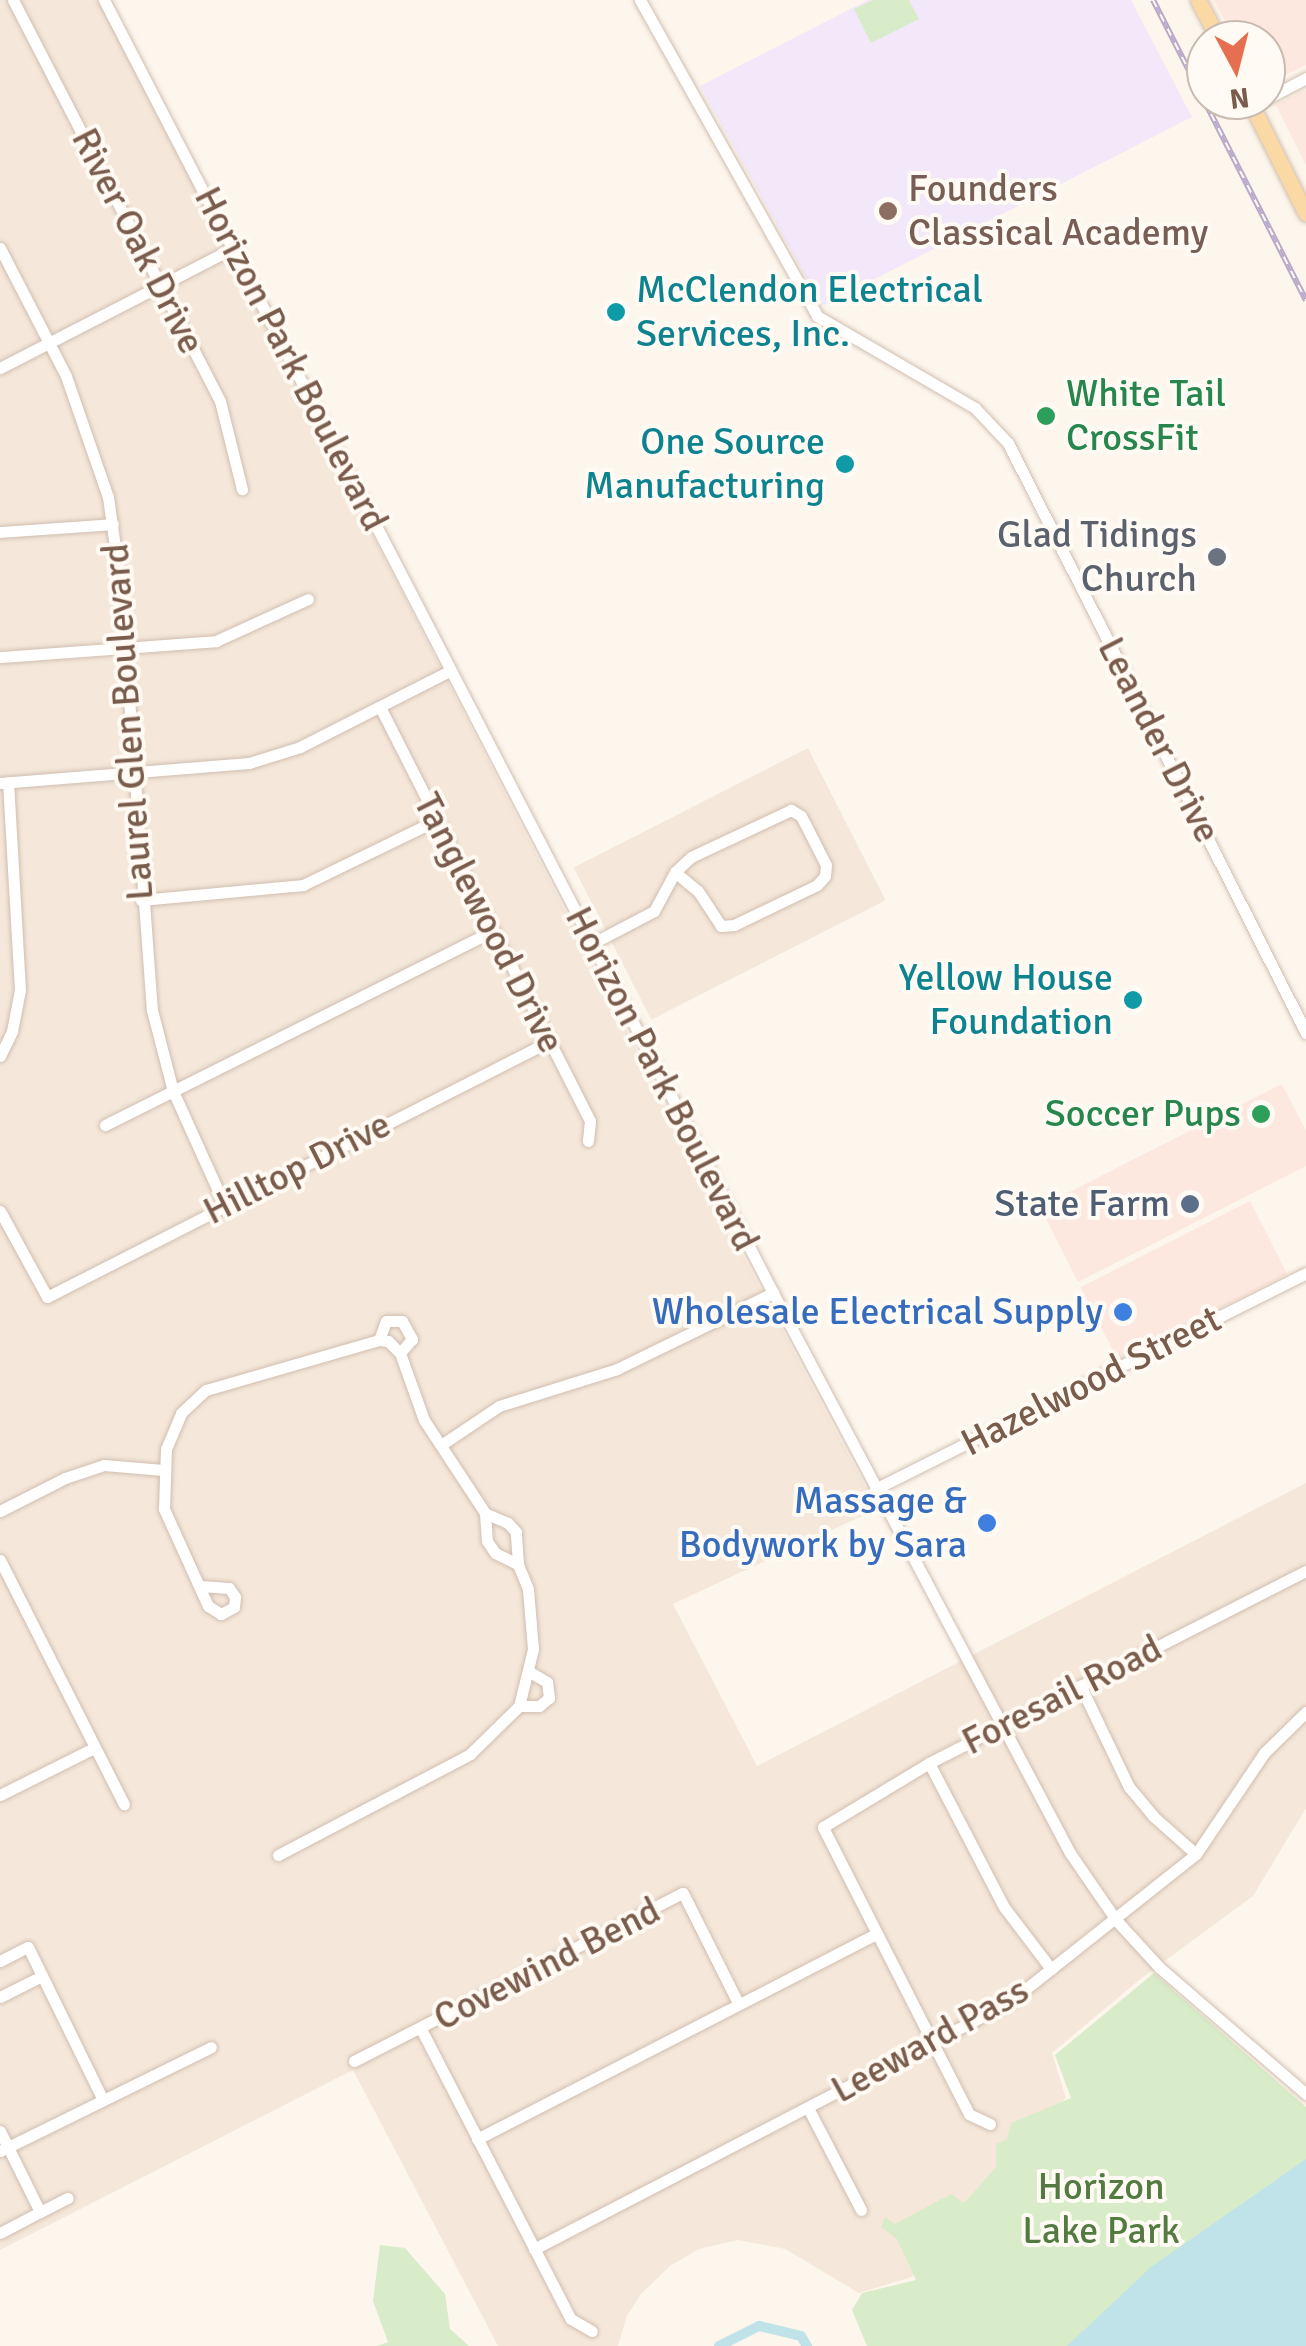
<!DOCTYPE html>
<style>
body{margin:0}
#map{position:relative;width:1306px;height:2346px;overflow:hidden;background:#fdf6ec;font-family:Signika,sans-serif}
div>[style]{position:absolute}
.residential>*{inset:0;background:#f5e8da;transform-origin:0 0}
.commercial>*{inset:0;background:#fde8e0;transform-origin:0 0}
.education>*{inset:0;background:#f3e8fa}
.green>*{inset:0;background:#d8ecc9}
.water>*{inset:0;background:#bfe3e8}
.canal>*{height:10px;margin:-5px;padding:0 5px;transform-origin:5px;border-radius:5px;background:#bfe3e8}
.roads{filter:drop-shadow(0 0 2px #d1beb0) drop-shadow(0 0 2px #d1beb0)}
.minor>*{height:11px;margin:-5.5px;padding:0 5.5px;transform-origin:5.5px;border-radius:5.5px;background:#fff}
.major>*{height:15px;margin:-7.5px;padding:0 7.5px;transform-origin:7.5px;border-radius:7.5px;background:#fbd9a5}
.rail>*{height:6px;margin-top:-3px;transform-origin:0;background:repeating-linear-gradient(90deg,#fffaf3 0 8px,#b9a8c9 0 16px);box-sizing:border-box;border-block:2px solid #b9a8c9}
.dots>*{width:28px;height:28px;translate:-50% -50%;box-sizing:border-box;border:5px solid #fffaf3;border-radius:50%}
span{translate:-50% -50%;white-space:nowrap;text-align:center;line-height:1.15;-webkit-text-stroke:8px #fffaf3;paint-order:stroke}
.education-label{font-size:38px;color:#785e54}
.left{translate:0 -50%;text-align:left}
.street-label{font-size:38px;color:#7a5c4d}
.culture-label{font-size:38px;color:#0d838f}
.right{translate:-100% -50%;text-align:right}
.leisure-label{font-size:38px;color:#27864d}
.worship-label{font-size:38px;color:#5b616d}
.service-label{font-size:38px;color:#4e5e75}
.shop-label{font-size:38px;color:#366cbe}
.park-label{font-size:38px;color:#537a41}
.north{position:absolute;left:1186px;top:20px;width:100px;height:100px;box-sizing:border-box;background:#fffaf3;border:2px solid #cabbb1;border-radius:50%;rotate:173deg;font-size:28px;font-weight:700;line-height:40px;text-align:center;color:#7a5c4d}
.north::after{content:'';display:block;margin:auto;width:35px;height:45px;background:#e76f51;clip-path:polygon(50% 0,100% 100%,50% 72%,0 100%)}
</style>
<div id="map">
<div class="residential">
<i style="clip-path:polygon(0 0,99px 0,693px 1161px,877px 1509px,673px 1604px,757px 1766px,1306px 1483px,1306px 1808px,1253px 1896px,1139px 1980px,1052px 2053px,1066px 2098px,964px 2208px,912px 2277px,859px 2293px,785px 2249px,738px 2240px,699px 2249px,670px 2266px,641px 2294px,627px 2316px,618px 2346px,498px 2346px,353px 2070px,0 2250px)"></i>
<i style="left:808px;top:748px;width:171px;height:263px;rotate:63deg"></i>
</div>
<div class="commercial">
<i style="clip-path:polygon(1214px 0,1306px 0,1306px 65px,1266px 85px,1266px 40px,1235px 40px)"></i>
<i style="clip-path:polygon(1306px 90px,1306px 165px,1276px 105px)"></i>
<i style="clip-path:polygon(1282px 1084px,1306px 1131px,1306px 1166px,1078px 1282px,1040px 1207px)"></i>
<i style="left:1250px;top:1201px;width:82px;height:190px;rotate:63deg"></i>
</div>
<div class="education">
<i style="clip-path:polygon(868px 0,1131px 0,1192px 117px,822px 306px,700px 86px)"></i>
</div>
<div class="green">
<i style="clip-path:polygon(873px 0,909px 0,919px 19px,871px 43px,854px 9px)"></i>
<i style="clip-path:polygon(1154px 1973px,1306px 2107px,1306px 2174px,1120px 2346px,867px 2346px,852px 2310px,862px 2293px,916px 2280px,897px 2239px,881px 2227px,885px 2217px,895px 2224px,951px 2194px,964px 2203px,996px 2167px,996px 2144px,1007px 2139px,1011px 2123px,1071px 2098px,1055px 2055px)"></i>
<i style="clip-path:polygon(380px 2245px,405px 2248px,445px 2294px,450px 2329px,469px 2346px,377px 2346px,388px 2342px,373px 2301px)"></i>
</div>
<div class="water">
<i style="clip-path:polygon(1306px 2159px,1306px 2346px,1067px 2346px,1151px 2267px)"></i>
</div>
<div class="canal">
<i style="left:719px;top:2346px;width:45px;rotate:-26.6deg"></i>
<i style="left:759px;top:2326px;width:43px;rotate:13.4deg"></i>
<i style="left:801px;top:2336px;width:12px;rotate:59deg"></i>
</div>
<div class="roads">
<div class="minor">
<i style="left:13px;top:0;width:451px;rotate:62.7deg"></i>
<i style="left:220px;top:401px;width:91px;rotate:76deg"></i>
<i style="left:104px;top:0;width:1456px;rotate:62.64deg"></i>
<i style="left:773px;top:1293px;width:634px;rotate:62.06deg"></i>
<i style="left:1070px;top:1853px;width:81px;rotate:55.5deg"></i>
<i style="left:1116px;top:1920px;width:65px;rotate:47.5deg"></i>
<i style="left:1160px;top:1968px;width:193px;rotate:40.8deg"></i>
<i style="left:640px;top:0;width:362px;rotate:60.7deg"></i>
<i style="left:817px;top:316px;width:183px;rotate:30.2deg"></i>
<i style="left:975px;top:408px;width:48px;rotate:46.7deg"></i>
<i style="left:1008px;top:443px;width:661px;rotate:63.2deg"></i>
<i style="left:1266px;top:99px;width:45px;rotate:-27.7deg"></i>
<i style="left:0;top:248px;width:144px;rotate:62.7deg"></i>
<i style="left:66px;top:376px;width:128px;rotate:70.9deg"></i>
<i style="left:108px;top:497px;width:93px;rotate:82deg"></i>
<i style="left:121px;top:589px;width:422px;rotate:85.8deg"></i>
<i style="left:152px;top:1010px;width:84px;rotate:75.5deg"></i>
<i style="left:173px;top:1091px;width:124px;rotate:65.7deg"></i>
<i style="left:0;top:368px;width:262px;rotate:-27.2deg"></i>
<i style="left:0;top:532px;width:113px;rotate:-4deg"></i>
<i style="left:0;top:657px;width:217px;rotate:-4.2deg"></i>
<i style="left:216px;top:641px;width:101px;rotate:-24.5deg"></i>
<i style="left:380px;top:707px;width:464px;rotate:63.1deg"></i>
<i style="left:590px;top:1121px;width:20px;rotate:96deg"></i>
<i style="left:0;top:783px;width:250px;rotate:-4.6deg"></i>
<i style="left:249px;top:763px;width:53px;rotate:-17.4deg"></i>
<i style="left:300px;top:747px;width:169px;rotate:-27deg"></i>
<i style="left:141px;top:900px;width:163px;rotate:-5.3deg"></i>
<i style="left:303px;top:885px;width:149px;rotate:-25.9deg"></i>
<i style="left:591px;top:944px;width:71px;rotate:-27.6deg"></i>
<i style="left:654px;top:911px;width:44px;rotate:-61.7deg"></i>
<i style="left:675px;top:872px;width:30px;rotate:40deg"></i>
<i style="left:698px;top:891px;width:42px;rotate:56.7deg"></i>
<i style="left:721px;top:926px;width:13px;rotate:-4deg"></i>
<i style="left:734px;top:925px;width:92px;rotate:-25.7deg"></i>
<i style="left:817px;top:885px;width:12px;rotate:-48deg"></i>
<i style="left:825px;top:876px;width:11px;rotate:-85deg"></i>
<i style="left:826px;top:865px;width:55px;rotate:-117deg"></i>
<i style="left:801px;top:816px;width:12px;rotate:-149deg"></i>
<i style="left:791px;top:810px;width:110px;rotate:154.8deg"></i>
<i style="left:691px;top:857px;width:22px;rotate:137deg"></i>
<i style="left:0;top:1056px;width:28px;rotate:-64deg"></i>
<i style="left:12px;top:1031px;width:42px;rotate:-79deg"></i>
<i style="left:20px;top:990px;width:208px;rotate:-93.3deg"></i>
<i style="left:105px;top:1125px;width:434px;rotate:-26.6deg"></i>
<i style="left:0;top:1211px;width:98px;rotate:61.3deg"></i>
<i style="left:47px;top:1297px;width:562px;rotate:-26.98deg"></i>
<i style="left:379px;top:1340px;width:20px;rotate:-70deg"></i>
<i style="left:386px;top:1321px;width:16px"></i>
<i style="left:402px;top:1321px;width:21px;rotate:61deg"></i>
<i style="left:412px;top:1339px;width:18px;rotate:131deg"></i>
<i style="left:441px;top:1445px;width:70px;rotate:-33.9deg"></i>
<i style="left:499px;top:1406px;width:124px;rotate:-17.4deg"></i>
<i style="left:617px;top:1369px;width:174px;rotate:-26deg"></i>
<i style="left:875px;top:1489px;width:482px;rotate:-26.6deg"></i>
<i style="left:0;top:1511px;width:73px;rotate:-26.9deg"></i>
<i style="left:65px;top:1478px;width:41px;rotate:-18.4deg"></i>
<i style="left:104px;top:1465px;width:59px;rotate:4.8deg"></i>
<i style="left:0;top:1560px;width:274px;rotate:63.1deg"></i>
<i style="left:200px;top:1586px;width:29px;rotate:4deg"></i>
<i style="left:229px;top:1588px;width:11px;rotate:56deg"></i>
<i style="left:235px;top:1597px;width:10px;rotate:96deg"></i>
<i style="left:234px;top:1607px;width:15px;rotate:152deg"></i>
<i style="left:221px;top:1614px;width:15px;rotate:-148deg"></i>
<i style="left:208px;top:1606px;width:107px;rotate:-114.4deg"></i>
<i style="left:164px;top:1509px;width:60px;rotate:-88.1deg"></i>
<i style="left:166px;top:1449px;width:39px;rotate:-67deg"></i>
<i style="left:181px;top:1413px;width:34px;rotate:-43deg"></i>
<i style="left:206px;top:1390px;width:180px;rotate:-16.1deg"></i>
<i style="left:379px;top:1340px;width:9px;rotate:6deg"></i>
<i style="left:388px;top:1341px;width:17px;rotate:45deg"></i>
<i style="left:400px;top:1353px;width:71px;rotate:70.3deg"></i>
<i style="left:424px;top:1420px;width:111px;rotate:56.7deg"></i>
<i style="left:485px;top:1513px;width:28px;rotate:86deg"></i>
<i style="left:487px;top:1541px;width:14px;rotate:56deg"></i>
<i style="left:495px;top:1553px;width:25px;rotate:26deg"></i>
<i style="left:1081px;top:1687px;width:111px;rotate:64.4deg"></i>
<i style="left:1129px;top:1787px;width:38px;rotate:50deg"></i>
<i style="left:1153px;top:1816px;width:57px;rotate:41.5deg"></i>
<i style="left:519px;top:1706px;width:20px"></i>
<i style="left:539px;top:1706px;width:13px;rotate:-39deg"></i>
<i style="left:549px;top:1698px;width:16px;rotate:-97deg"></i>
<i style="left:547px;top:1682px;width:20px;rotate:-150deg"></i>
<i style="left:929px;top:1763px;width:162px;rotate:62.5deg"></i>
<i style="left:1004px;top:1907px;width:78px;rotate:52.8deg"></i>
<i style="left:0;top:1795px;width:105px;rotate:-26.6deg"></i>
<i style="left:278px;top:1855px;width:217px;rotate:-27.7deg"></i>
<i style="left:470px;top:1754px;width:69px;rotate:-44.4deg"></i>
<i style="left:519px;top:1706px;width:59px;rotate:-76.2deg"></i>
<i style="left:533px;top:1649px;width:60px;rotate:-94.8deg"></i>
<i style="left:528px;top:1589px;width:27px;rotate:-112deg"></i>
<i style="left:518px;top:1564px;width:32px;rotate:-94deg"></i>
<i style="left:516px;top:1532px;width:12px;rotate:-132deg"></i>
<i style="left:508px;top:1523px;width:25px;rotate:-157deg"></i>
<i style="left:0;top:1961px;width:31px;rotate:-27deg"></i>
<i style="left:28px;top:1947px;width:170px;rotate:63.9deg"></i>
<i style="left:0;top:1997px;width:47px;rotate:-26.6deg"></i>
<i style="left:421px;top:2029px;width:326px;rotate:62.7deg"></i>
<i style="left:571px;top:2319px;width:24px;rotate:30deg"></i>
<i style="left:354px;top:2061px;width:369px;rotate:-27.1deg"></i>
<i style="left:683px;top:1893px;width:123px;rotate:63.4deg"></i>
<i style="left:808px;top:2108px;width:115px;rotate:62.5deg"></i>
<i style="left:990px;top:2124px;width:23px;rotate:-155deg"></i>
<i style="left:969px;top:2114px;width:322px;rotate:-117deg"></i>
<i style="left:823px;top:1827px;width:124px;rotate:-31.1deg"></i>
<i style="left:929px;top:1763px;width:423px;rotate:-27deg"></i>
<i style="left:0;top:2131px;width:90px;rotate:63.7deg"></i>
<i style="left:40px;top:2212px;width:45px;rotate:152.3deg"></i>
<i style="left:477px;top:2139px;width:449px;rotate:-27.2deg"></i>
<i style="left:0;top:2151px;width:235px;rotate:-26.2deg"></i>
<i style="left:40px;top:2212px;width:31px;rotate:-27deg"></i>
<i style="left:534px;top:2249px;width:534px;rotate:-27.43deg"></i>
<i style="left:1008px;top:2003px;width:240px;rotate:-38.4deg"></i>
<i style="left:1196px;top:1854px;width:122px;rotate:-56deg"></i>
<i style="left:1264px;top:1753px;width:59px;rotate:-44.3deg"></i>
</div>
<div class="major">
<i style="left:1198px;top:0;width:45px;rotate:62.3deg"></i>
<i style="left:1249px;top:100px;width:127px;rotate:63.4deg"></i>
</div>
</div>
<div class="rail">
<i style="left:1153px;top:0;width:337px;rotate:63deg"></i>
</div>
<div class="dots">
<i style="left:888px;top:211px;background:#8d6e63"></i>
<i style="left:616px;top:312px;background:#0f9aa8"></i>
<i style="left:1046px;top:416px;background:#2e9e5b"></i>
<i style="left:845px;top:464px;background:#0f9aa8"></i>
<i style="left:1217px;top:557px;background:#6b7280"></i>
<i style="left:1133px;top:1000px;background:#0f9aa8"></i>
<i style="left:1261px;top:1114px;background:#2e9e5b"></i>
<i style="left:1190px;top:1204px;background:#5c6f8a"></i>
<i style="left:1123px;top:1312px;background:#3f7fe0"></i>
<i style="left:987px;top:1523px;background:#3f7fe0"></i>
</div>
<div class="education-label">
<span class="left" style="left:908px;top:211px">Founders<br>Classical Academy</span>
</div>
<div class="street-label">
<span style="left:138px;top:241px;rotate:63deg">River Oak Drive</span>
<span style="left:291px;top:359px;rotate:63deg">Horizon Park Boulevard</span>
<span style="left:128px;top:722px;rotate:-94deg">Laurel Glen Boulevard</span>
<span style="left:1159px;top:740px;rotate:63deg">Leander Drive</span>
<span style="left:489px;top:923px;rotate:63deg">Tanglewood Drive</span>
<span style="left:662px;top:1079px;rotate:63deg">Horizon Park Boulevard</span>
<span style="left:297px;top:1168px;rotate:-27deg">Hilltop Drive</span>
<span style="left:1091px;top:1381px;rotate:-27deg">Hazelwood Street</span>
<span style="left:1062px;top:1695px;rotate:-27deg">Foresail Road</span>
<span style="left:547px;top:1964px;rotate:-27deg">Covewind Bend</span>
<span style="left:930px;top:2040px;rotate:-29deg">Leeward Pass</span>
</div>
<div class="culture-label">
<span class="left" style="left:636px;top:312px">McClendon Electrical<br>Services, Inc.</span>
<span class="right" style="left:825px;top:464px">One Source<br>Manufacturing</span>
<span class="right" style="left:1113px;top:1000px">Yellow House<br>Foundation</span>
</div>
<div class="leisure-label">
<span class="left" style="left:1066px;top:416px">White Tail<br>CrossFit</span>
<span class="right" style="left:1241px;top:1114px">Soccer Pups</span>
</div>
<div class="worship-label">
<span class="right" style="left:1197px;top:557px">Glad Tidings<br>Church</span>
</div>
<div class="service-label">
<span class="right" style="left:1170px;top:1204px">State Farm</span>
</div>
<div class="shop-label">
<span class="right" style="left:1103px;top:1312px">Wholesale Electrical Supply</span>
<span class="right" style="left:967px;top:1523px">Massage &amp;<br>Bodywork by Sara</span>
</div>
<div class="park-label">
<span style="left:1101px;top:2209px">Horizon<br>Lake Park</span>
</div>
<div class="north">N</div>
</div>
